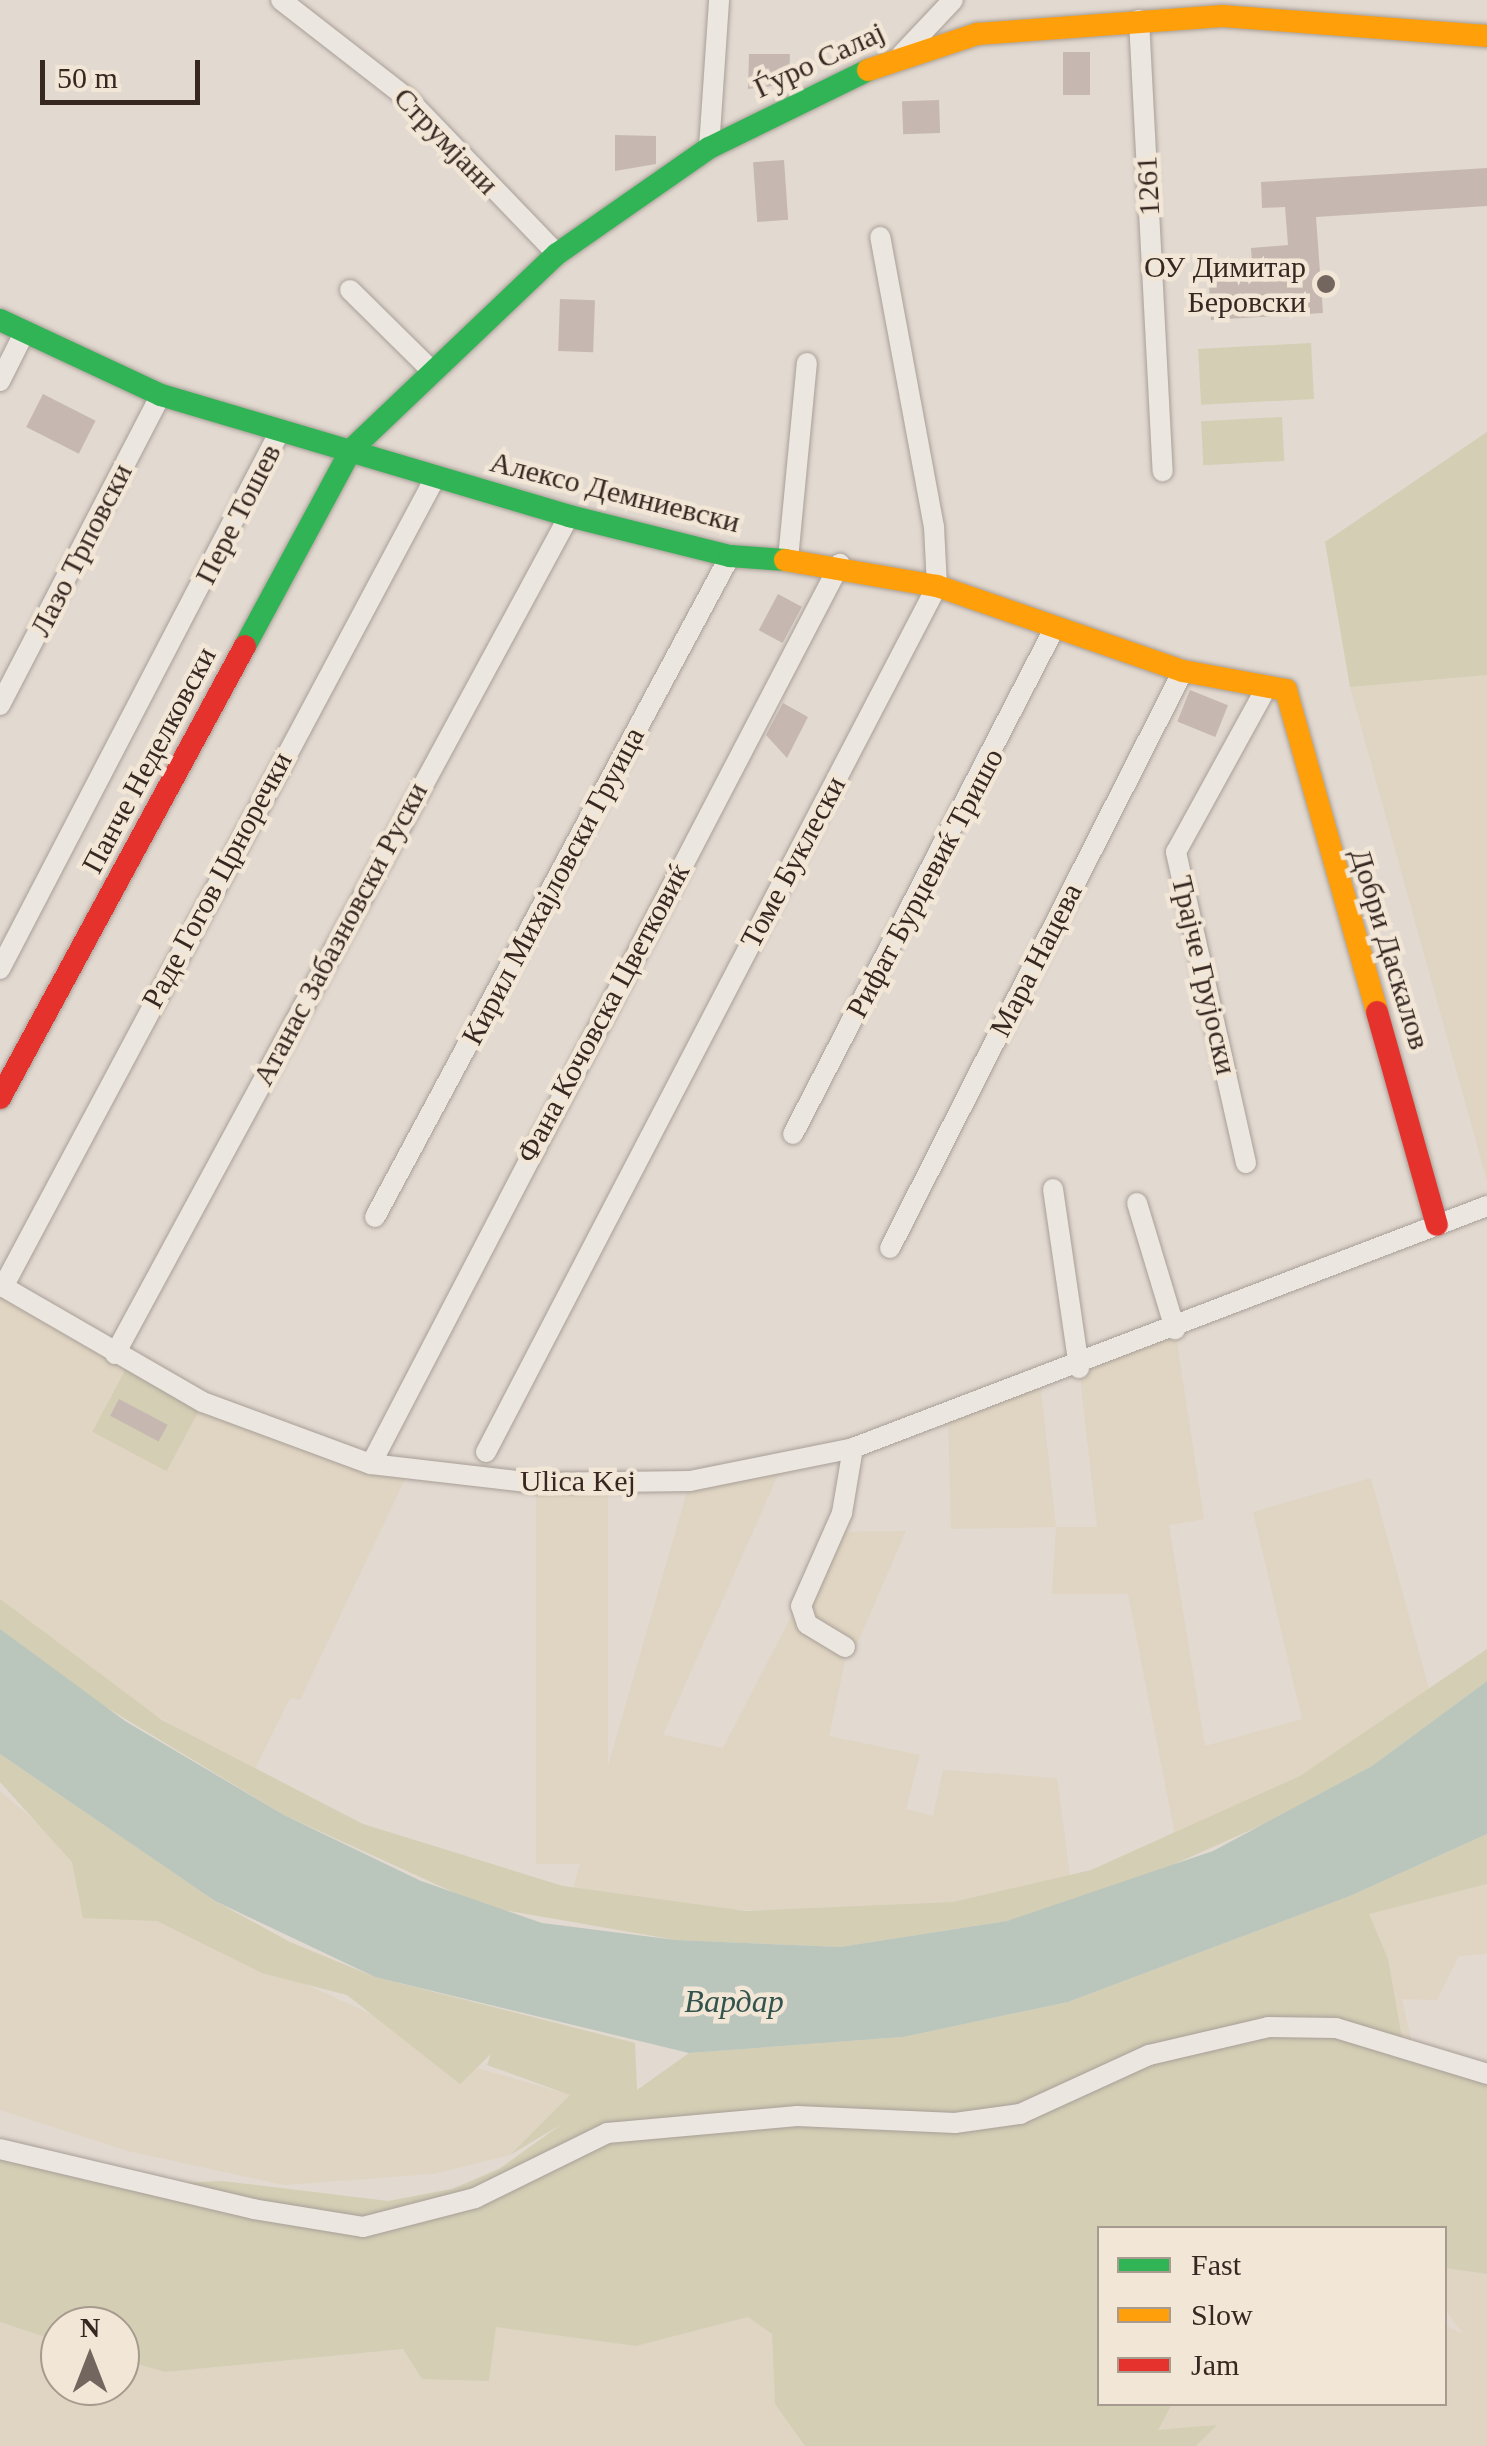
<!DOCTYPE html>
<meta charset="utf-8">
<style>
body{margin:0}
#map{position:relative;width:1487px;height:2446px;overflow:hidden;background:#e2d9d0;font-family:"Times New Roman",serif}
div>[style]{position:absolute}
.farmland>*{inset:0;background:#e0d5c2;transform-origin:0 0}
.green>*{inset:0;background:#d3ceb4;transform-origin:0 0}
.water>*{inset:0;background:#bac6bc}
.building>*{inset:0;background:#c6b8b1;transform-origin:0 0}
.roads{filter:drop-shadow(0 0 2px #a89f98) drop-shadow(0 0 2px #a89f98)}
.street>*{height:20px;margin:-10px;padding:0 10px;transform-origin:10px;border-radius:10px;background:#ebe6e0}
.fast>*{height:22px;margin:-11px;padding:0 11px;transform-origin:11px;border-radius:11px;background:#30b455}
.slow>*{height:22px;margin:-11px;padding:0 11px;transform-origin:11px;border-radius:11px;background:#ff9f0a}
.jam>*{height:22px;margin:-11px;padding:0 11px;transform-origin:11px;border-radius:11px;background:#e5322d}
.dots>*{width:28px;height:28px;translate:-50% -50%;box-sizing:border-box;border:5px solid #f2e6d7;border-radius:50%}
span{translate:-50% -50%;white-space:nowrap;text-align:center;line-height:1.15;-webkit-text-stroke:9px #f2e6d7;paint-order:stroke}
.street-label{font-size:30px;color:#362821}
.poi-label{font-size:30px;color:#362821}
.right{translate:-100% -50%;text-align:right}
.water-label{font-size:32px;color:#32544c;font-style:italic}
.legend{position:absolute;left:1097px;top:2226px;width:350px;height:180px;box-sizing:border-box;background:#f2e6d7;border:2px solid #a79a8e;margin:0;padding:12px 18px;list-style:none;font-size:30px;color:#362821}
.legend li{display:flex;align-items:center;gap:20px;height:50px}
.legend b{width:50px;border:2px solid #a79a8e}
.north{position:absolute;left:40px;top:2306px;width:100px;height:100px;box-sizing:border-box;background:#f2e6d7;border:2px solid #a79a8e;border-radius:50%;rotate:0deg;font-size:28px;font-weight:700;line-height:40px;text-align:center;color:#362821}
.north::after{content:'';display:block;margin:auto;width:35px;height:45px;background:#72665e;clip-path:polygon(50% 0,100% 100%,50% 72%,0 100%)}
.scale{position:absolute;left:40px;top:60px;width:160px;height:45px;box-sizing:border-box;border:5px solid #362821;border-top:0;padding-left:12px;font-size:30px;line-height:35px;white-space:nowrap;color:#362821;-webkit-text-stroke:8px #f2e6d7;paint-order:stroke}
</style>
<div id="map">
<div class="farmland">
<i style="clip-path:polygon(1487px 675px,1487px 1181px,1350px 687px)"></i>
<i style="clip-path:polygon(0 1285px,129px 1363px,165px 1471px,203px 1402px,409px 1471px,300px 1700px,290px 1698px,253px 1773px,134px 1702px,0 1599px)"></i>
<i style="clip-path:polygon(1175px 1329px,1204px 1519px,1169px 1525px,1205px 1746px,1302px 1719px,1253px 1512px,1371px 1478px,1430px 1692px,1300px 1776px,1175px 1835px,1128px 1594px,1052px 1594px,1056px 1527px,951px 1529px,948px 1413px,1040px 1381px,1056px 1527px,1097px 1527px,1079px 1368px)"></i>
<i style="clip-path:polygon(781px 1468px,663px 1735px,723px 1748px,835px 1532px,906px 1531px,854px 1651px,848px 1648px,829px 1736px,920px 1755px,906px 1809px,933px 1816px,943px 1770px,1057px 1778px,1070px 1876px,953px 1902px,842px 1913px,717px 1909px,573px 1888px,690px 1481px)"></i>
<i style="left:536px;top:1483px;width:72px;height:381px"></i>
<i style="clip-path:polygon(0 1791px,130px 1903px,388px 2022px,422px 2052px,571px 2095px,510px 2155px,433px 2174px,284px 2185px,128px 2151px,0 2110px)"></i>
<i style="clip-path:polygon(1487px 1884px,1487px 1954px,1459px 1956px,1437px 2000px,1402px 1999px,1413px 2047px,1487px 2079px,1405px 2061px,1388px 1959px,1368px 1914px)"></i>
<i style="clip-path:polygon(1445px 2268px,1487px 2274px,1487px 2446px,1196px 2446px,1215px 2426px,1157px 2430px,1172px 2404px,1444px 2404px,1445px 2325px,1463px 2334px,1445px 2309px)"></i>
<i style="clip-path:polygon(748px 2317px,772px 2334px,775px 2404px,805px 2446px,0 2446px,0 2322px,60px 2342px,60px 2386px,120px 2386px,120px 2359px,165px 2372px,403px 2349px,489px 2381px,496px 2327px,636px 2346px)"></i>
</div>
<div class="green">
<i style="left:1311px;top:343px;width:56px;height:113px;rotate:87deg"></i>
<i style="left:1282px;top:417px;width:44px;height:81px;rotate:87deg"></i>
<i style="clip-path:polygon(1487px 432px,1487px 675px,1350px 687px,1325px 542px)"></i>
<i style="left:129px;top:1363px;width:84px;height:78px;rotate:28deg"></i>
<i style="clip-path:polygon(0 1599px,162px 1720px,363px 1824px,563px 1886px,746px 1911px,953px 1902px,1091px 1870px,1300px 1776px,1487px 1649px,1487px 1681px,1372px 1766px,1289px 1813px,1112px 1892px,1007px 1921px,840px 1947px,676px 1940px,486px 1907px,284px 1815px,86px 1695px,0 1629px)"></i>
<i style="clip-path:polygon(0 1754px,215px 1901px,290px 1942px,375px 1977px,635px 2043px,637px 2090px,689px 2053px,903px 2037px,1068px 2002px,1350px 1896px,1487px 1834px,1487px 1884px,1369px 1914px,1388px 1959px,1406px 2060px,1487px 2079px,1487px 2274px,1445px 2268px,1444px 2228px,1100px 2228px,1100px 2404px,1172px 2404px,1158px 2430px,1217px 2425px,1196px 2446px,805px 2446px,775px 2404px,772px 2334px,748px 2317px,636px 2346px,496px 2327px,489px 2381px,422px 2379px,403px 2349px,165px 2372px,120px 2359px,120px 2326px,60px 2326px,60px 2342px,0 2322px,0 2157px,121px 2186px,222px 2181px,388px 2201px,452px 2189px,499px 2169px,562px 2124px,510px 2155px,570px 2095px,487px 2065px,491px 2054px,460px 2084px,347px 1995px,262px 1973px,157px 1921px,83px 1918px,72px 1862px,0 1782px)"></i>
</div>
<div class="water">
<i style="clip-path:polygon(0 1629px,125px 1721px,284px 1815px,421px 1881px,542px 1923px,676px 1940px,840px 1947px,1007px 1921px,1213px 1851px,1372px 1766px,1487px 1681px,1487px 1834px,1350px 1896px,1068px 2002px,903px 2037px,689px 2053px,375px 1977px,215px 1901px,0 1754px)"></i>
</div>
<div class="building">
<i style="left:1063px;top:52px;width:27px;height:43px"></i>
<i style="clip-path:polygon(749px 54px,790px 54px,789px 84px,748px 89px)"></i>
<i style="left:939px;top:100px;width:33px;height:37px;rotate:88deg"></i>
<i style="clip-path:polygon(615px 135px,656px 136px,656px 164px,615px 171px)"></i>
<i style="left:784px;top:160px;width:60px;height:31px;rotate:86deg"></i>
<i style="clip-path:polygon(1487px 168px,1487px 206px,1316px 217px,1323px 313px,1211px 320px,1208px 267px,1252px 264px,1251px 248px,1288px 245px,1285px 207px,1262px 208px,1261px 182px)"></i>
<i style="left:560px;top:299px;width:35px;height:52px;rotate:2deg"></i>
<i style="left:43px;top:394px;width:59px;height:37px;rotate:27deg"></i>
<i style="left:778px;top:594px;width:27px;height:41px;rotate:28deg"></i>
<i style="left:1190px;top:690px;width:41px;height:34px;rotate:22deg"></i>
<i style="clip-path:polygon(783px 703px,808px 717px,787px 758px,766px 735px)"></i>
<i style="left:119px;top:1399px;width:55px;height:19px;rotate:28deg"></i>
</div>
<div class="roads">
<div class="street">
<i style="left:281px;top:0;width:160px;rotate:37.9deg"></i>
<i style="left:407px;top:98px;width:216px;rotate:46.1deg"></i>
<i style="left:1139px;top:20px;width:452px;rotate:87deg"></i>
<i style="left:902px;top:54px;width:74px;rotate:-46.6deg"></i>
<i style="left:709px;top:148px;width:148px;rotate:-86.1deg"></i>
<i style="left:350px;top:290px;width:114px;rotate:44.6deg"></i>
<i style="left:0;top:381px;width:51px;rotate:-63.4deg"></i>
<i style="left:788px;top:559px;width:197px;rotate:-84.5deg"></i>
<i style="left:0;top:705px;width:349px;rotate:-62.6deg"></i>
<i style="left:0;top:969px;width:607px;rotate:-62.51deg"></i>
<i style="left:793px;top:1134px;width:566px;rotate:-62.67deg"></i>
<i style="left:1246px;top:1163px;width:319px;rotate:-102.7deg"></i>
<i style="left:1176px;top:852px;width:187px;rotate:-61.2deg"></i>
<i style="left:1053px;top:1189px;width:181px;rotate:81.7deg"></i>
<i style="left:1137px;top:1203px;width:132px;rotate:73.2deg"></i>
<i style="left:375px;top:1217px;width:750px;rotate:-61.76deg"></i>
<i style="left:890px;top:1248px;width:647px;rotate:-63.08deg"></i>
<i style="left:0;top:1285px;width:234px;rotate:30deg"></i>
<i style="left:203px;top:1402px;width:179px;rotate:20.3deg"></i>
<i style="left:371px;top:1464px;width:166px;rotate:6.6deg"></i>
<i style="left:536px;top:1483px;width:154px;rotate:-0.7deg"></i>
<i style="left:690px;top:1481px;width:166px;rotate:-11.4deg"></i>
<i style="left:853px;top:1448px;width:679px;rotate:-20.89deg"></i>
<i style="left:3px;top:1287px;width:919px;rotate:-61.9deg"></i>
<i style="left:115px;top:1354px;width:953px;rotate:-61.55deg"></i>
<i style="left:486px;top:1452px;width:976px;rotate:-62.49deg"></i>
<i style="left:937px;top:586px;width:59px;rotate:-92.9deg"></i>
<i style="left:934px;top:527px;width:295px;rotate:-100.5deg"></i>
<i style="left:371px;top:1464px;width:1015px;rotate:-62.48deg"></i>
<i style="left:845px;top:1647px;width:44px;rotate:-148.8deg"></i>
<i style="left:807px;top:1624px;width:19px;rotate:-108deg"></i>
<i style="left:801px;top:1606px;width:102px;rotate:-66.2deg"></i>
<i style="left:842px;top:1513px;width:66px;rotate:-80.4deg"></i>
<i style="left:0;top:2149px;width:260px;rotate:13.3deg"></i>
<i style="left:253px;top:2209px;width:111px;rotate:9.3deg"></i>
<i style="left:363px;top:2227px;width:116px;rotate:-14.5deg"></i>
<i style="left:475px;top:2198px;width:147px;rotate:-26.2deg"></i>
<i style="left:607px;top:2133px;width:191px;rotate:-5.1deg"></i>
<i style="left:797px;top:2116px;width:158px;rotate:2.5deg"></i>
<i style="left:955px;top:2123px;width:66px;rotate:-7.9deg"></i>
<i style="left:1020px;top:2114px;width:142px;rotate:-24.6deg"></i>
<i style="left:1149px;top:2055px;width:122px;rotate:-13.2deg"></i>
<i style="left:1268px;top:2027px;width:68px;rotate:0.8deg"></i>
<i style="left:1336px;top:2028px;width:158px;rotate:16.9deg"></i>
</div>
<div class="fast">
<i style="left:0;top:320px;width:178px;rotate:25deg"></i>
<i style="left:161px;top:395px;width:426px;rotate:16.5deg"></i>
<i style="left:569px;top:516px;width:166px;rotate:14deg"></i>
<i style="left:730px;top:556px;width:55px;rotate:4.2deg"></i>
<i style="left:245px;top:646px;width:223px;rotate:-61.6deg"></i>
<i style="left:351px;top:450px;width:284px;rotate:-43.6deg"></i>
<i style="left:557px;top:254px;width:185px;rotate:-34.9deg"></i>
<i style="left:709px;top:148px;width:177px;rotate:-26.1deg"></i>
</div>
<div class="slow">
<i style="left:868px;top:70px;width:115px;rotate:-18.3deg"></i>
<i style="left:977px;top:34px;width:246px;rotate:-4.2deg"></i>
<i style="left:1222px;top:16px;width:266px;rotate:4.3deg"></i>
<i style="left:785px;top:560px;width:154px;rotate:9.7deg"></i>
<i style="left:937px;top:586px;width:260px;rotate:19.1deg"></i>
<i style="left:1183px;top:671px;width:105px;rotate:10.5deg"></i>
<i style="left:1286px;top:690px;width:335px;rotate:74.2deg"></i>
</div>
<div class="jam">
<i style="left:1377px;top:1012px;width:221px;rotate:74.3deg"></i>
<i style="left:0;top:1098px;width:514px;rotate:-61.54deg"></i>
</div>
</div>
<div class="dots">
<i style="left:1326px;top:284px;background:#72665e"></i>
</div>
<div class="street-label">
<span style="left:819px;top:60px;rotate:-25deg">Ѓуро Салај</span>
<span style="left:446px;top:141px;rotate:46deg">Струмјани</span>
<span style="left:1148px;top:186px;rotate:-93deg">1261</span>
<span style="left:615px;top:492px;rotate:14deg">Алексо Демниевски</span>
<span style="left:238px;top:514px;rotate:-63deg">Пере Тошев</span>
<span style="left:81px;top:550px;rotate:-63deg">Лазо Трповски</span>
<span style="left:149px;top:760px;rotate:-62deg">Панче Неделковски</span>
<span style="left:793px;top:862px;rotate:-62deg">Томе Буклески</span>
<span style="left:217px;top:880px;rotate:-62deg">Раде Гогов Црноречки</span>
<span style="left:925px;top:883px;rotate:-62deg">Рифат Бурџевиќ Тришо</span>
<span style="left:553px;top:886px;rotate:-62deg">Кирил Михајловски Груица</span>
<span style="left:340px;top:934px;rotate:-62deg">Атанас Забазновски Руски</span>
<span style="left:1390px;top:949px;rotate:73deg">Добри Даскалов</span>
<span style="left:1036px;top:960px;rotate:-63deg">Мара Нацева</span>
<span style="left:1204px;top:975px;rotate:77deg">Трајче Грујоски</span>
<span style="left:603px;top:1013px;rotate:-62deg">Фана Кочовска Цветковиќ</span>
<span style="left:578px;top:1481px">Ulica Kej</span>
</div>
<div class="poi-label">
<span class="right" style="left:1306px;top:284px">ОУ Димитар<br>Беровски</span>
</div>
<div class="water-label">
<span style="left:734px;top:2001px">Вардар</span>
</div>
<ul class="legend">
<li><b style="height:12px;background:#30b455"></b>Fast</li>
<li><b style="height:12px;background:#ff9f0a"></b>Slow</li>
<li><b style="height:12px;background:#e5322d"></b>Jam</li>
</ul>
<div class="north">N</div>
<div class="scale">50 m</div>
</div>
